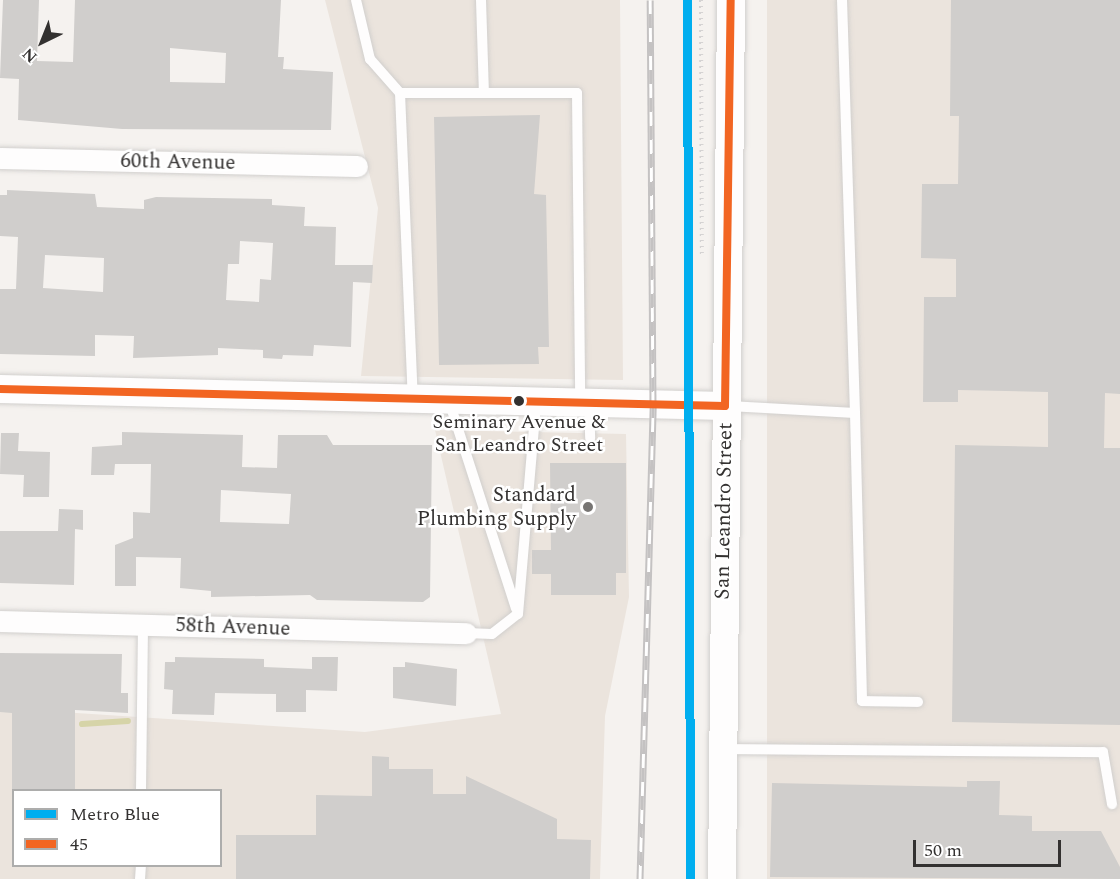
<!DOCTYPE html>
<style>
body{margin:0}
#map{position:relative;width:1120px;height:879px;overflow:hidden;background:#f5f2ef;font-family:Spectral,serif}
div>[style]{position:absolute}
.built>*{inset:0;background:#ebe4dd;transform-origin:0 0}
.stream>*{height:6px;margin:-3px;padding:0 3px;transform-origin:3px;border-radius:3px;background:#d6d4a8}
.building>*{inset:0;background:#d0cecc}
.path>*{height:4px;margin-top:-2px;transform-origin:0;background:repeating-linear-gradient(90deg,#d5d3d3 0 1.5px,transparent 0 6px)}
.roads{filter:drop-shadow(0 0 2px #d1cfcd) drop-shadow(0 0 2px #d1cfcd)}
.lane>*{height:10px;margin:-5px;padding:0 5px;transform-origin:5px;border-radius:5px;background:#fefdfd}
.street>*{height:21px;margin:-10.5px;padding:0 10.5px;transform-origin:10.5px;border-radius:10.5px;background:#fefdfd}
.secondary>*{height:28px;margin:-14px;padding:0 14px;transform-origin:14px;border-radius:14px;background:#fefdfd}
.rail>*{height:7px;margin-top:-3.5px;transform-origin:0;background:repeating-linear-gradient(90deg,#fff 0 14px,#c4c2c2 0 28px);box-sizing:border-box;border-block:2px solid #c4c2c2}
.bus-1>*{height:8px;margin:-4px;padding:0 4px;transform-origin:4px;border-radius:4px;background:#f26522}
.metro-1>*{height:9px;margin:-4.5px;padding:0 4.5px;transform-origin:4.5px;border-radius:4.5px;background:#00aeef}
.dots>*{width:16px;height:16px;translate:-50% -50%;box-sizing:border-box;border:3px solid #fff;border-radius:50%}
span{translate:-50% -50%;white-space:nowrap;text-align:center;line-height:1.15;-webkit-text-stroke:5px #fff;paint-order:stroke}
.bus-label{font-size:20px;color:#333130}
.street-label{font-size:21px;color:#333130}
.poi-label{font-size:21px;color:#333130}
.right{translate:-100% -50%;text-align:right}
.legend{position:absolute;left:12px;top:789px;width:210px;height:78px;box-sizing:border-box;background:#fff;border:2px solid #adadac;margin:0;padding:8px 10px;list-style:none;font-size:18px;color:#333130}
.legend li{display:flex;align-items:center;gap:12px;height:30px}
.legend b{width:30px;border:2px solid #adadac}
.north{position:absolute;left:12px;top:12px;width:60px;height:60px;-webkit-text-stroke:4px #fff;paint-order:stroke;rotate:223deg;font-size:16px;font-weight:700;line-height:24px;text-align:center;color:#333130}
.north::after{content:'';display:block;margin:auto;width:21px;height:27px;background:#333130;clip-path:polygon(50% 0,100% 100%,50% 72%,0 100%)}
.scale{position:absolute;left:913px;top:840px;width:148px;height:27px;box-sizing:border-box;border:3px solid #333130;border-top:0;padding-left:8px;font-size:18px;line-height:21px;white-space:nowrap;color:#333130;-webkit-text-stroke:4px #fff;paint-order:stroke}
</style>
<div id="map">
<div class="built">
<i style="clip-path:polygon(325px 0,620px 0,623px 380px,361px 376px,378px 208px)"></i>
<i style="left:767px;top:0;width:353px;height:879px"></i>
<i style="clip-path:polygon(evenodd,435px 430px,626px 434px,629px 597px,605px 716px,600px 879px,0 879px,0 708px,365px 732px,501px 714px,435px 430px,14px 790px,220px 790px,220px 866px,14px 866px,14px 790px)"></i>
</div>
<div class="stream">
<i style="left:82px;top:724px;width:46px;rotate:-3.7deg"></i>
</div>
<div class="building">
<i style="clip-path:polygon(evenodd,3px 0,39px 0,37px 61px,73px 62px,75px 0,281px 0,278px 57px,284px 57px,283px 69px,333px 72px,331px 130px,122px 129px,18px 120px,19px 79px,0 78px,3px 0,170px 48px,226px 53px,225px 83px,170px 82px,170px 48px)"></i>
<i style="clip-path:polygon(951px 0,1120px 0,1120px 394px,1105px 393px,1104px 448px,1120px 448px,1120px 725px,952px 722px,955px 445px,1048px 447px,1048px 392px,958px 390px,958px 402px,923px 402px,924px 297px,956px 297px,956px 259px,921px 258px,922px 184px,958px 184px,959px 116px,950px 116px)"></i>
<i style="clip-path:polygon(540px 115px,534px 194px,546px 195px,549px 347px,538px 347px,539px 364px,439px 365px,434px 117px)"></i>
<i style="clip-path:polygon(evenodd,7px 190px,95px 194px,97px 207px,144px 209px,144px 200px,156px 197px,272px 199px,272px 205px,305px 207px,304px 226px,336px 227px,335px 265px,373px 265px,372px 283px,353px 282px,351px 347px,314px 345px,313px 356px,283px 355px,282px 359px,263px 358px,263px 350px,218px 348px,218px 355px,133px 358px,134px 336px,95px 335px,95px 356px,0 354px,0 289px,16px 289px,18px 237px,0 236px,0 195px,7px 195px,7px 190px,240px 241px,273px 243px,271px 280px,260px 279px,259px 302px,226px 300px,228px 264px,239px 264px,240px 241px,7px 190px,45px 255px,104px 258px,103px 292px,43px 288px,45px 255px)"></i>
<i style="clip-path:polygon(evenodd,122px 432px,243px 435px,242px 467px,277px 468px,278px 435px,327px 435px,333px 445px,432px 445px,430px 597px,423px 602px,317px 600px,310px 595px,211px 597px,211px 591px,180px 588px,181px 558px,136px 557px,136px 586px,115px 586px,115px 545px,133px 538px,133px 512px,150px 513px,151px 464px,115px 464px,114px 475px,91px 475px,92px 447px,122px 445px,122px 432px,221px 490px,291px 494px,289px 524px,220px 522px,221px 490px)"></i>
<i style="clip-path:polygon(1px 433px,19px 433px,18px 451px,50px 452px,49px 497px,23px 497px,24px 475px,0 474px)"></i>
<i style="clip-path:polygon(550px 463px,626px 463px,626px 573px,616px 573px,616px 595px,551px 595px,551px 574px,532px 574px,532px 550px,551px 550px)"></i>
<i style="clip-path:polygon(59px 509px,83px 510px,83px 530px,75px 529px,74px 585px,0 583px,0 531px,58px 531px)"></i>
<i style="clip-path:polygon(0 653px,122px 654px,121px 693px,128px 693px,128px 713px,75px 710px,75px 790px,12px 790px,12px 713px,0 712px)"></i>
<i style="clip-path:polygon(175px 657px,264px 659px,264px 667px,312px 669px,312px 657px,338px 657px,337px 691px,306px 690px,306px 712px,276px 712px,276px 694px,215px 693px,214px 715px,172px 714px,173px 690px,164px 689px,165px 662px,175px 662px)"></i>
<i style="clip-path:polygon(405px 662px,457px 669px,456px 706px,393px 698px,393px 667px,405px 667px)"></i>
<i style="clip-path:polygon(372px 756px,389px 757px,389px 769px,433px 769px,433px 794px,466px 794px,466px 776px,557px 819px,557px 839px,591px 840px,590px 879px,236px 879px,236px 835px,316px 835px,316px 795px,372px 796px)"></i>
<i style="clip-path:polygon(967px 781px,1000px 781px,999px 815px,1032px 816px,1032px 831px,1101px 831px,1120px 867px,1120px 879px,770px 877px,772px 783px,967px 787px)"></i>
</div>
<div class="path">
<i style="left:701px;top:0;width:254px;rotate:89.8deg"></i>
</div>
<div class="roads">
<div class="lane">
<i style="left:356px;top:0;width:61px;rotate:76.7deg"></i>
<i style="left:370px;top:59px;width:45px;rotate:48.6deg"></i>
<i style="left:400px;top:93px;width:306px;rotate:87.6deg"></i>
<i style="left:481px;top:0;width:93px;rotate:88.2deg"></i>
<i style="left:400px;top:93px;width:177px"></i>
<i style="left:577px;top:93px;width:309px;rotate:89.4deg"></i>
<i style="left:449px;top:401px;width:218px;rotate:72.1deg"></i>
<i style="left:589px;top:404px;width:34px;rotate:88deg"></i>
<i style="left:729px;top:406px;width:126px;rotate:3.2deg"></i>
<i style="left:855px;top:413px;width:413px;rotate:-91.8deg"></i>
<i style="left:855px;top:413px;width:288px;rotate:88.6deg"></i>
<i style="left:862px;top:701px;width:56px;rotate:1deg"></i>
<i style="left:466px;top:633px;width:26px;rotate:2deg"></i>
<i style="left:492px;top:634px;width:33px;rotate:-38deg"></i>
<i style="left:518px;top:614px;width:213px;rotate:-85.1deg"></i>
<i style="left:725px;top:749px;width:378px;rotate:0.5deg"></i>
<i style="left:1103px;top:752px;width:53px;rotate:80.2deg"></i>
<i style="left:141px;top:790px;width:166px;rotate:-89.3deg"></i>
<i style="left:140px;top:879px;width:13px;rotate:-86deg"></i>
</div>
<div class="street">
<i style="left:0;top:158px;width:357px;rotate:1.3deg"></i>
<i style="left:0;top:621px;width:466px;rotate:1.5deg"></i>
</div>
<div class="secondary">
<i style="left:0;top:389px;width:725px;rotate:1.34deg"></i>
<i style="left:722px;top:879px;width:879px;rotate:-89.41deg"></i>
</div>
</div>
<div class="rail">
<i style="left:640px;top:879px;width:474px;rotate:-88.4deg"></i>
<i style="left:653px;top:405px;width:405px;rotate:-90.4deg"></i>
</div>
<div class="bus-1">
<i style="left:0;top:389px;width:725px;rotate:1.34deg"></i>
<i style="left:725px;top:406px;width:406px;rotate:-89.2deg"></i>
</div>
<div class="metro-1">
<i style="left:687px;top:0;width:879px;rotate:89.8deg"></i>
</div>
<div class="dots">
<i style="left:519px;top:401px;background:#333130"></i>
<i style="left:588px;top:507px;background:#777573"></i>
</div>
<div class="bus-label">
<span style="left:519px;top:434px">Seminary Avenue &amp;<br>San Leandro Street</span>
</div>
<div class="street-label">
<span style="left:178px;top:162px;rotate:1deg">60th Avenue</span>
<span style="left:724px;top:511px;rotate:-89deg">San Leandro Street</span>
<span style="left:233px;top:627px;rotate:2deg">58th Avenue</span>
</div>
<div class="poi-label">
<span class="right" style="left:576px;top:507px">Standard<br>Plumbing Supply</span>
</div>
<ul class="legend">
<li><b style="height:8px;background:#00aeef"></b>Metro Blue</li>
<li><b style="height:8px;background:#f26522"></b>45</li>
</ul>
<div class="north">N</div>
<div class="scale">50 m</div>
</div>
